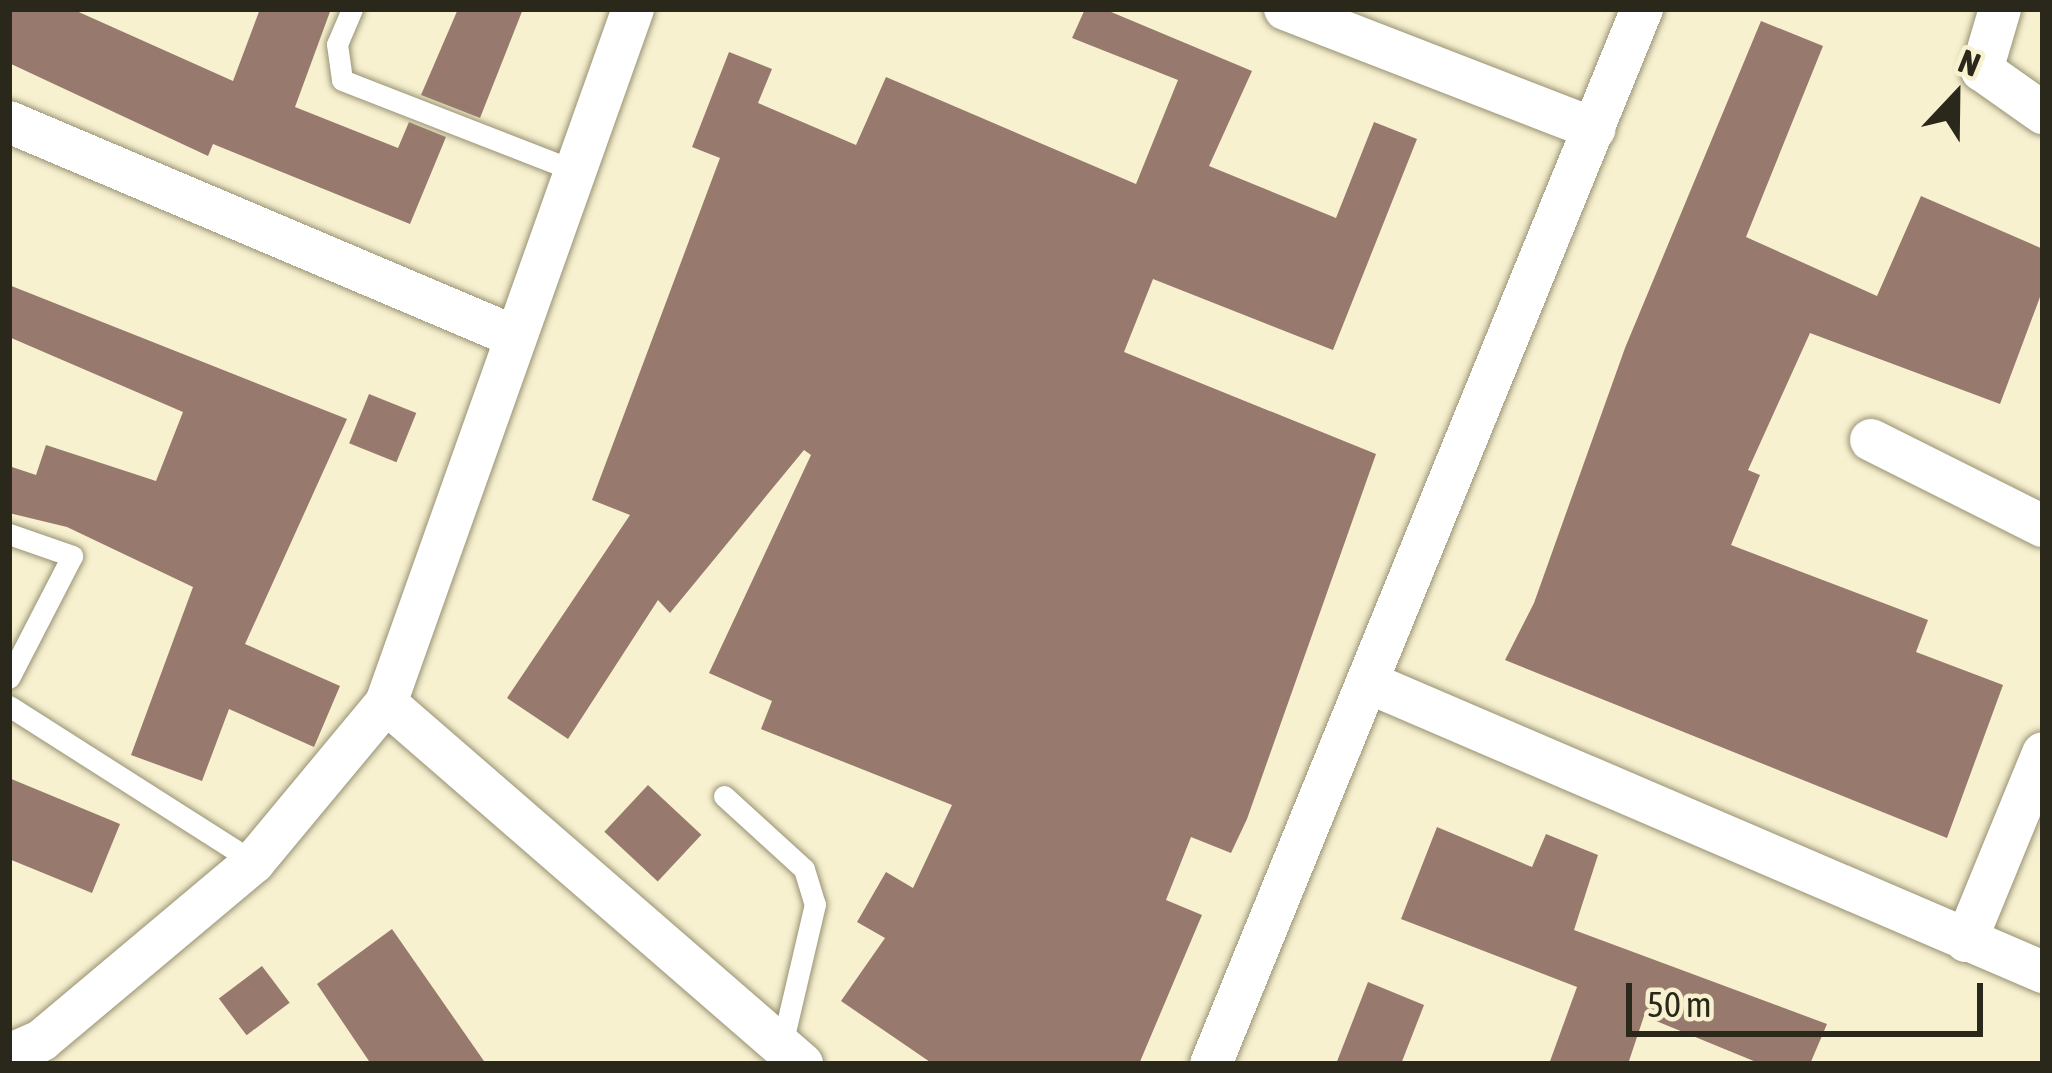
<!DOCTYPE html>
<style>
body{margin:0}
#map{position:relative;width:2052px;height:1073px;overflow:hidden;background:#f7f1d0;font-family:"Asap Condensed",sans-serif}
div>[style]{position:absolute}
.building>*{inset:0;background:#97796d;transform-origin:0 0}
.roads{filter:drop-shadow(0 0 3px #989274) drop-shadow(0 0 3px #989274)}
.lane>*{height:21px;margin:-10.5px;padding:0 10.5px;transform-origin:10.5px;border-radius:10.5px;background:#fff}
.street>*{height:42px;margin:-21px;padding:0 21px;transform-origin:21px;border-radius:21px;background:#fff}
span{translate:-50% -50%;white-space:nowrap;text-align:center;line-height:1.15;-webkit-text-stroke:12px #f7f1d0;paint-order:stroke}
.frame{position:absolute;inset:0;border:12px solid #2a281b;pointer-events:none}
.north{position:absolute;left:1896px;top:36px;width:120px;height:120px;-webkit-text-stroke:9px #f7f1d0;paint-order:stroke;rotate:22deg;font-size:33px;font-weight:700;line-height:48px;text-align:center;color:#2a281b}
.north::after{content:'';display:block;margin:auto;width:42px;height:54px;background:#2a281b;clip-path:polygon(50% 0,100% 100%,50% 72%,0 100%)}
.scale{position:absolute;left:1626px;top:983px;width:357px;height:54px;box-sizing:border-box;border:6px solid #2a281b;border-top:0;padding-left:15px;font-size:36px;line-height:42px;white-space:nowrap;color:#2a281b;-webkit-text-stroke:9px #f7f1d0;paint-order:stroke}
</style>
<div id="map">
<div class="building">
<i style="clip-path:polygon(9px 9px,72px 9px,233px 81px,260px 9px,331px 9px,295px 107px,398px 148px,409px 122px,446px 137px,410px 224px,213px 144px,208px 156px,9px 63px)"></i>
<i style="clip-path:polygon(458px 9px,523px 9px,480px 118px,421px 95px)"></i>
<i style="clip-path:polygon(1085px 9px,1104px 9px,1252px 71px,1209px 166px,1336px 218px,1374px 122px,1417px 139px,1333px 350px,1153px 279px,1124px 352px,1376px 454px,1247px 819px,1231px 853px,1191px 837px,1166px 900px,1202px 915px,1139px 1064px,933px 1064px,841px 1001px,885px 938px,857px 922px,886px 872px,913px 888px,952px 805px,761px 729px,772px 701px,709px 673px,811px 455px,804px 450px,670px 613px,658px 600px,568px 739px,507px 698px,630px 515px,592px 500px,720px 158px,692px 147px,729px 52px,772px 69px,758px 103px,856px 145px,886px 77px,1136px 184px,1178px 80px,1072px 38px)"></i>
<i style="clip-path:polygon(1761px 21px,1823px 46px,1746px 237px,1877px 296px,1921px 196px,2043px 249px,2043px 289px,2000px 404px,1810px 333px,1748px 470px,1760px 475px,1731px 545px,1928px 620px,1916px 652px,2003px 685px,1947px 838px,1505px 660px,1534px 603px,1625px 348px)"></i>
<i style="clip-path:polygon(9px 285px,347px 419px,245px 644px,340px 686px,314px 747px,229px 709px,202px 781px,131px 755px,193px 587px,67px 527px,9px 513px,9px 466px,36px 475px,46px 445px,156px 481px,183px 412px,9px 337px)"></i>
<i style="left:369px;top:394px;width:51px;height:53px;rotate:22deg"></i>
<i style="clip-path:polygon(9px 778px,120px 824px,92px 893px,9px 859px)"></i>
<i style="left:648px;top:785px;width:73px;height:64px;rotate:43deg"></i>
<i style="clip-path:polygon(1437px 827px,1532px 867px,1546px 834px,1598px 855px,1574px 930px,1827px 1024px,1810px 1064px,1761px 1064px,1644px 1016px,1628px 1064px,1549px 1064px,1577px 987px,1401px 919px)"></i>
<i style="clip-path:polygon(392px 929px,486px 1064px,371px 1064px,317px 984px)"></i>
<i style="left:262px;top:966px;width:46px;height:54px;rotate:53deg"></i>
<i style="clip-path:polygon(1368px 982px,1424px 1005px,1401px 1064px,1336px 1064px)"></i>
</div>
<div class="roads">
<div class="lane">
<i style="left:352px;top:9px;width:38px;rotate:113deg"></i>
<i style="left:337px;top:44px;width:36px;rotate:82deg"></i>
<i style="left:342px;top:80px;width:250px;rotate:21.3deg"></i>
<i style="left:9px;top:534px;width:67px;rotate:19.2deg"></i>
<i style="left:72px;top:556px;width:137px;rotate:117.3deg"></i>
<i style="left:9px;top:706px;width:290px;rotate:32.5deg"></i>
<i style="left:724px;top:796px;width:108px;rotate:42.4deg"></i>
<i style="left:804px;top:869px;width:37px;rotate:73deg"></i>
<i style="left:815px;top:904px;width:145px;rotate:103.2deg"></i>
</div>
<div class="street">
<i style="left:633px;top:9px;width:737px;rotate:109.59deg"></i>
<i style="left:386px;top:703px;width:551px;rotate:40.95deg"></i>
<i style="left:1285px;top:9px;width:332px;rotate:21.2deg"></i>
<i style="left:2000px;top:9px;width:64px;rotate:106.4deg"></i>
<i style="left:1982px;top:70px;width:75px;rotate:35.2deg"></i>
<i style="left:9px;top:122px;width:545px;rotate:22.99deg"></i>
<i style="left:1871px;top:440px;width:192px;rotate:26.6deg"></i>
<i style="left:1367px;top:682px;width:736px;rotate:23.22deg"></i>
<i style="left:1966px;top:941px;width:203px;rotate:-67.7deg"></i>
<i style="left:9px;top:1055px;width:36px;rotate:-24deg"></i>
<i style="left:42px;top:1040px;width:277px;rotate:-40deg"></i>
<i style="left:254px;top:862px;width:207px;rotate:-50.3deg"></i>
<i style="left:1211px;top:1064px;width:1140px;rotate:-67.78deg"></i>
</div>
</div>
<div class="frame"></div>
<div class="north">N</div>
<div class="scale">50 m</div>
</div>
